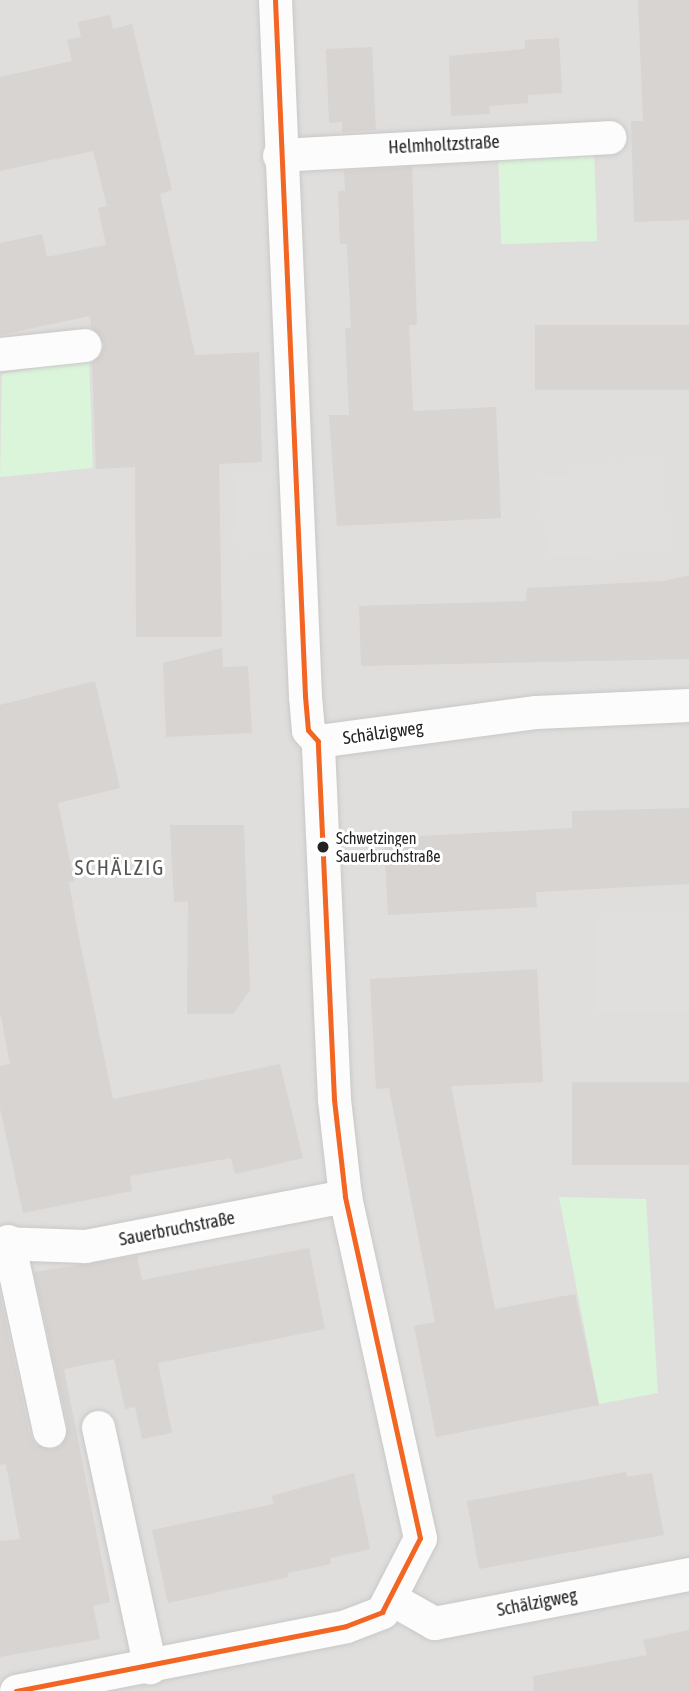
<!DOCTYPE html>
<meta charset="utf-8">
<style>
body{margin:0}
#map{position:relative;width:689px;height:1691px;overflow:hidden;background:#f0eeeb;font-family:"Asap Condensed",sans-serif}
div>[style]{position:absolute}
.residential>*{inset:0;background:#dfdedc;transform-origin:0 0}
.park>*{inset:0;background:#daf5da;transform-origin:0 0}
.parking>*{inset:0;background:#e0dfde;transform-origin:0 0}
.building>*{inset:0;background:#d7d4d2;transform-origin:0 0}
.roads{filter:drop-shadow(0 0 2px #c9c8c7) drop-shadow(0 0 2px #c9c8c7)}
.street>*{height:33px;margin:-16.5px;padding:0 16.5px;transform-origin:16.5px;border-radius:16.5px;background:#fdfcfc}
.bus-1>*{height:5px;margin:-2.5px;padding:0 2.5px;transform-origin:2.5px;border-radius:2.5px;background:#f26522}
.dots>*{width:19px;height:19px;translate:-50% -50%;box-sizing:border-box;border:4px solid #fff;border-radius:50%}
span{translate:-50% -50%;white-space:nowrap;text-align:center;line-height:1.15;-webkit-text-stroke:6px #fff;paint-order:stroke}
.bus-label{font-size:16px;color:#222}
.left{translate:0 -50%;text-align:left}
.street-label{font-size:18px;color:#222}
.quarter-label{font-size:21px;color:#555;letter-spacing:2px}
</style>
<div id="map">
<div class="residential">
<i style="left:0;top:0;width:689px;height:1691px"></i>
</div>
<div class="park">
<i style="left:594px;top:150px;width:91px;height:96px;rotate:88deg"></i>
<i style="clip-path:polygon(89px 359px,93px 468px,0 477px,2px 374px)"></i>
<i style="clip-path:polygon(559px 1197px,646px 1199px,658px 1393px,599px 1404px)"></i>
</div>
<div class="parking">
<i style="clip-path:polygon(663px 462px,666px 550px,548px 557px,538px 476px,569px 476px,569px 465px)"></i>
<i style="left:265px;top:472px;width:79px;height:32px;rotate:85deg"></i>
<i style="left:689px;top:919px;width:92px;height:92px;rotate:90deg"></i>
</div>
<div class="building">
<i style="clip-path:polygon(638px 0,689px 0,689px 220px,634px 222px,631px 121px,643px 121px)"></i>
<i style="clip-path:polygon(110px 15px,113px 29px,132px 24px,172px 190px,160px 194px,195px 355px,259px 352px,262px 462px,219px 464px,222px 637px,136px 637px,135px 467px,96px 469px,92px 362px,102px 353px,104px 344px,91px 327px,90px 316px,0 335px,0 243px,42px 234px,47px 257px,106px 245px,98px 208px,107px 206px,93px 151px,0 171px,0 77px,72px 61px,67px 40px,81px 37px,78px 22px)"></i>
<i style="clip-path:polygon(559px 38px,562px 93px,528px 95px,528px 103px,489px 106px,490px 114px,451px 116px,449px 56px,525px 49px,525px 40px)"></i>
<i style="clip-path:polygon(372px 47px,376px 130px,342px 132px,342px 122px,329px 123px,326px 49px)"></i>
<i style="clip-path:polygon(412px 167px,417px 325px,409px 325px,413px 411px,496px 407px,501px 518px,337px 526px,329px 415px,349px 415px,345px 328px,351px 328px,347px 244px,340px 244px,338px 191px,345px 191px,344px 171px)"></i>
<i style="left:689px;top:325px;width:65px;height:154px;rotate:90deg"></i>
<i style="clip-path:polygon(689px 575px,689px 659px,361px 666px,359px 606px,526px 601px,527px 588px,664px 581px)"></i>
<i style="clip-path:polygon(222px 648px,223px 667px,248px 666px,252px 733px,166px 737px,163px 663px)"></i>
<i style="clip-path:polygon(95px 681px,120px 788px,58px 803px,74px 881px,69px 882px,76px 923px,113px 1099px,280px 1064px,303px 1158px,235px 1174px,231px 1158px,130px 1176px,132px 1191px,23px 1213px,0 1108px,0 1066px,10px 1064px,0 1012px,0 705px)"></i>
<i style="clip-path:polygon(689px 808px,689px 884px,536px 892px,537px 907px,388px 915px,384px 838px,572px 828px,572px 811px)"></i>
<i style="clip-path:polygon(170px 825px,244px 825px,250px 990px,233px 1014px,187px 1014px,188px 901px,174px 902px)"></i>
<i style="clip-path:polygon(537px 969px,543px 1082px,451px 1086px,495px 1309px,575px 1294px,599px 1405px,436px 1437px,414px 1326px,435px 1322px,389px 1088px,376px 1089px,370px 979px)"></i>
<i style="left:689px;top:1082px;width:83px;height:117px;rotate:90deg"></i>
<i style="clip-path:polygon(309px 1248px,325px 1329px,158px 1363px,172px 1433px,142px 1439px,135px 1407px,125px 1409px,114px 1359px,64px 1369px,110px 1602px,93px 1606px,100px 1639px,0 1657px,0 1541px,20px 1539px,6px 1464px,0 1465px,0 1295px,30px 1435px,35px 1444px,52px 1450px,62px 1445px,68px 1427px,34px 1272px,137px 1256px,142px 1280px)"></i>
<i style="clip-path:polygon(626px 1472px,627px 1477px,652px 1473px,664px 1535px,479px 1569px,467px 1501px)"></i>
<i style="clip-path:polygon(354px 1473px,370px 1549px,330px 1558px,331px 1564px,288px 1573px,289px 1577px,168px 1603px,152px 1530px,274px 1504px,271px 1496px)"></i>
<i style="clip-path:polygon(689px 1630px,689px 1691px,534px 1691px,533px 1676px,647px 1655px,643px 1640px)"></i>
</div>
<div class="roads">
<div class="street">
<i style="left:275px;top:0;width:697px;rotate:87.53deg"></i>
<i style="left:305px;top:696px;width:34px;rotate:85deg"></i>
<i style="left:308px;top:730px;width:15px;rotate:48deg"></i>
<i style="left:279px;top:155px;width:331px;rotate:-3.1deg"></i>
<i style="left:0;top:354px;width:85px;rotate:-6deg"></i>
<i style="left:318px;top:741px;width:220px;rotate:-7.6deg"></i>
<i style="left:536px;top:712px;width:153px;rotate:-2.6deg"></i>
<i style="left:8px;top:1241px;width:194px;rotate:77.8deg"></i>
<i style="left:0;top:1243px;width:85px;rotate:2deg"></i>
<i style="left:85px;top:1246px;width:265px;rotate:-10.9deg"></i>
<i style="left:98px;top:1427px;width:246px;rotate:77.8deg"></i>
<i style="left:390px;top:1598px;width:51px;rotate:29.6deg"></i>
<i style="left:434px;top:1623px;width:260px;rotate:-10.9deg"></i>
<i style="left:16px;top:1691px;width:336px;rotate:-11.1deg"></i>
<i style="left:346px;top:1626px;width:39px;rotate:-21deg"></i>
<i style="left:382px;top:1612px;width:83px;rotate:-62.8deg"></i>
<i style="left:420px;top:1538px;width:350px;rotate:-102.4deg"></i>
<i style="left:345px;top:1196px;width:98px;rotate:-96.5deg"></i>
<i style="left:334px;top:1099px;width:358px;rotate:-92.6deg"></i>
</div>
</div>
<div class="bus-1">
<i style="left:275px;top:0;width:697px;rotate:87.53deg"></i>
<i style="left:305px;top:696px;width:34px;rotate:85deg"></i>
<i style="left:308px;top:730px;width:15px;rotate:48deg"></i>
<i style="left:16px;top:1691px;width:336px;rotate:-11.1deg"></i>
<i style="left:346px;top:1626px;width:39px;rotate:-21deg"></i>
<i style="left:382px;top:1612px;width:83px;rotate:-62.8deg"></i>
<i style="left:420px;top:1538px;width:350px;rotate:-102.4deg"></i>
<i style="left:345px;top:1196px;width:98px;rotate:-96.5deg"></i>
<i style="left:334px;top:1099px;width:358px;rotate:-92.6deg"></i>
</div>
<div class="dots">
<i style="left:323px;top:847px;background:#222"></i>
</div>
<div class="bus-label">
<span class="left" style="left:336px;top:847px">Schwetzingen<br>Sauerbruchstraße</span>
</div>
<div class="street-label">
<span style="left:444px;top:145px;rotate:-3deg">Helmholtzstraße</span>
<span style="left:383px;top:733px;rotate:-8deg">Schälzigweg</span>
<span style="left:177px;top:1229px;rotate:-11deg">Sauerbruchstraße</span>
<span style="left:537px;top:1603px;rotate:-11deg">Schälzigweg</span>
</div>
<div class="quarter-label">
<span style="left:120px;top:867px">SCHÄLZIG</span>
</div>
</div>
